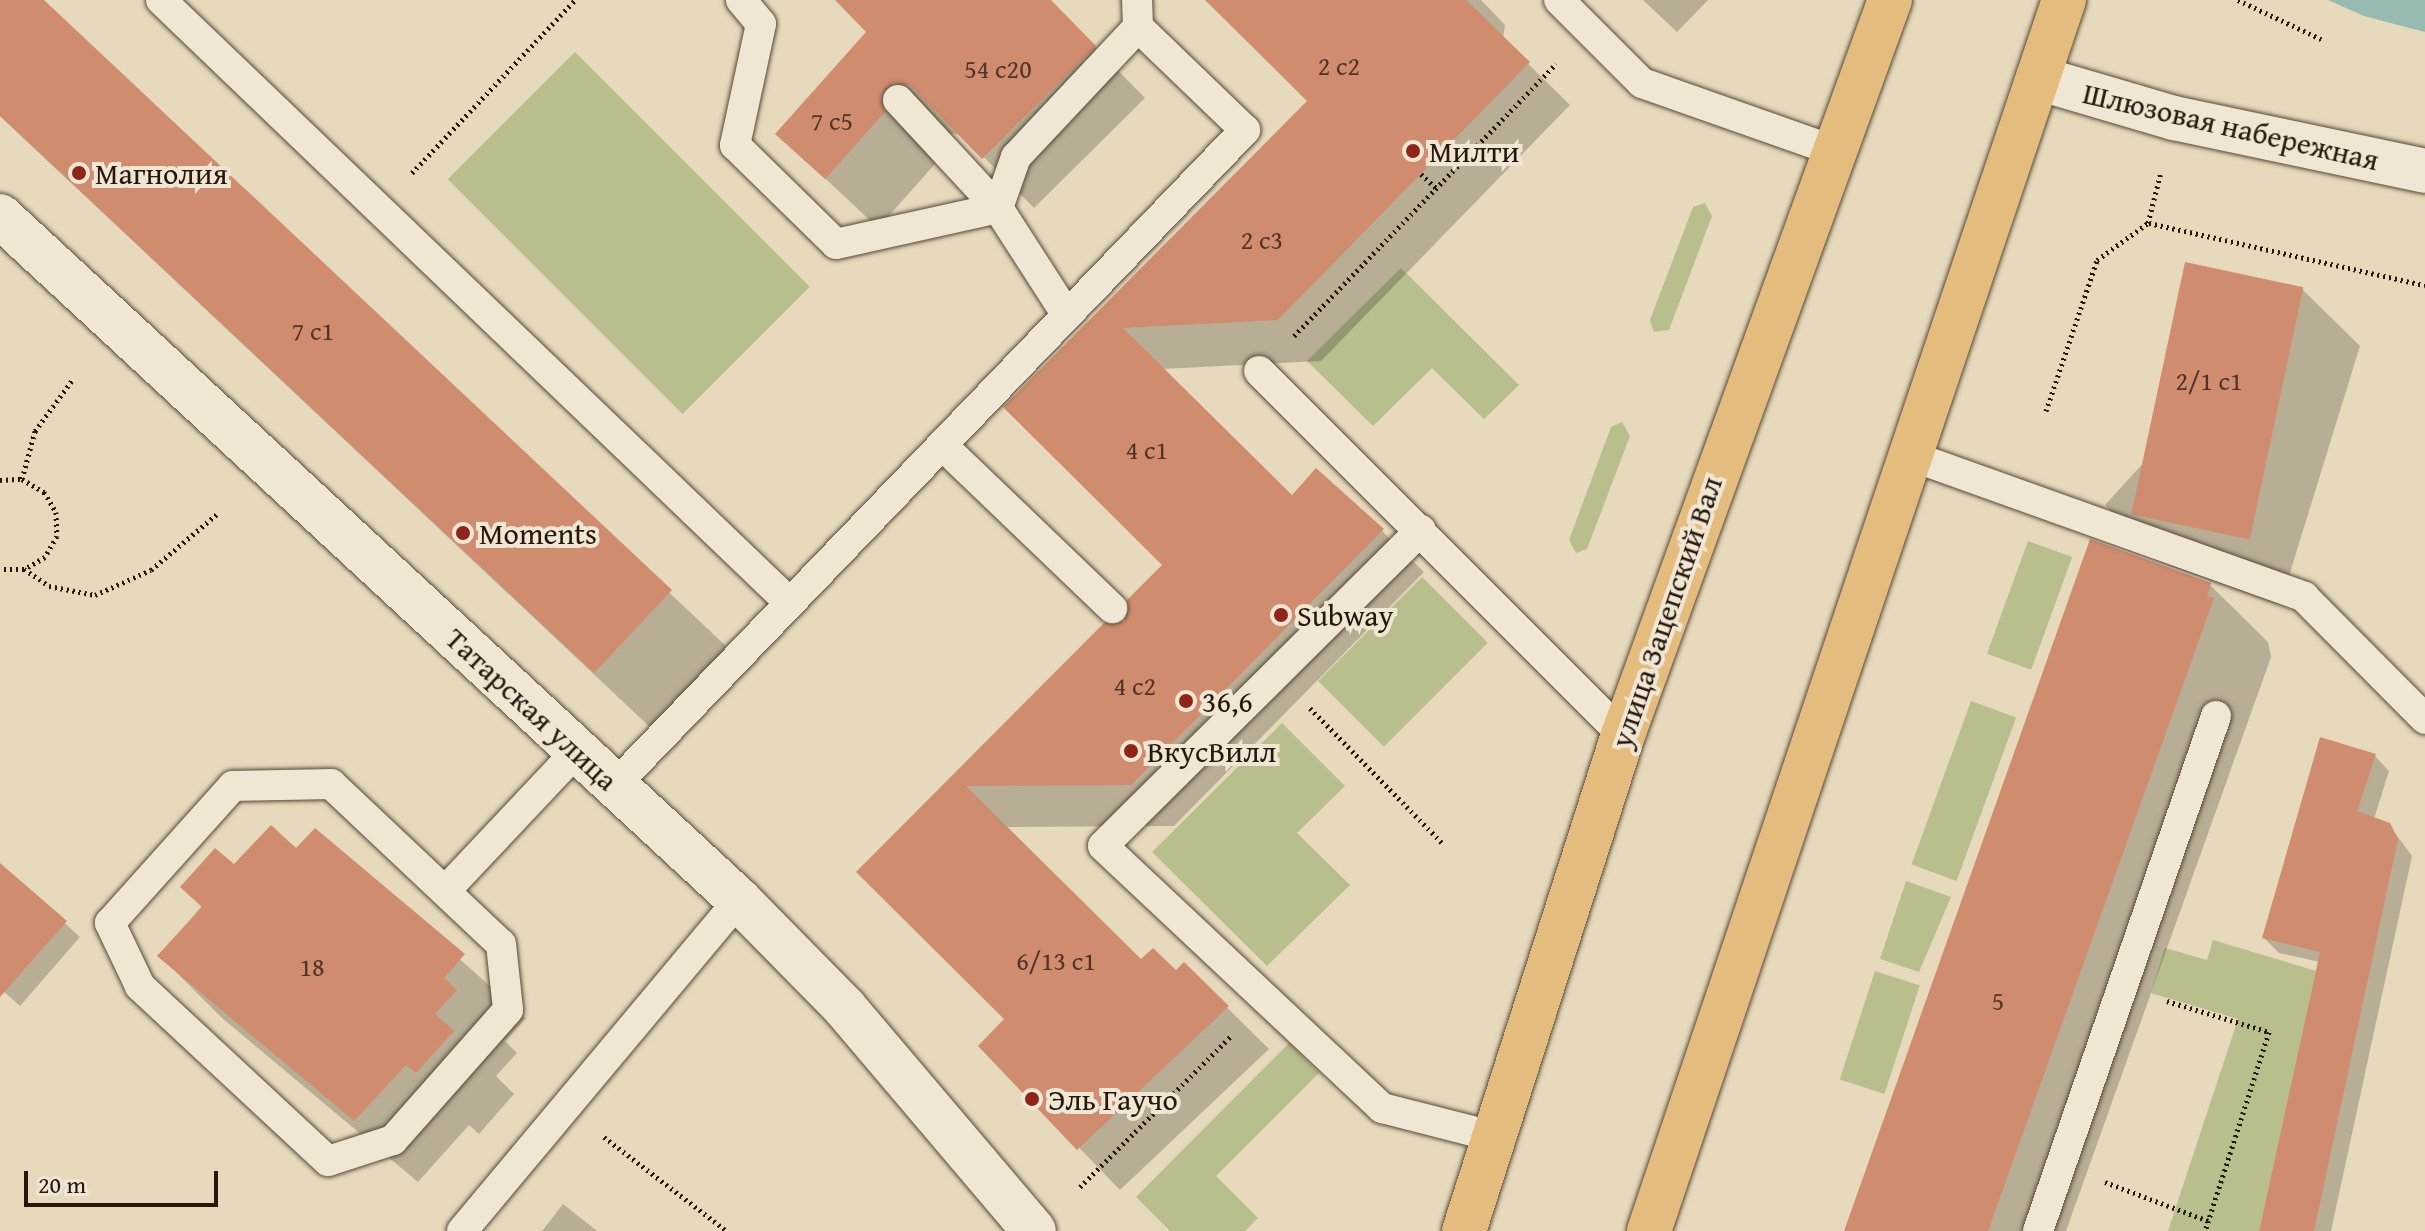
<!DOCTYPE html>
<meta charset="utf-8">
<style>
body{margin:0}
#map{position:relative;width:2425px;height:1231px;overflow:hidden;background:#e7d9bb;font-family:"Gentium Book Plus",serif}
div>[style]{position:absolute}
.green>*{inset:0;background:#b9be8d;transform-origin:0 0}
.water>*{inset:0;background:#97bab1}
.shadow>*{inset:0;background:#0003}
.building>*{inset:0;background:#d08c6f;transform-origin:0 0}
.path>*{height:5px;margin-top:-2.5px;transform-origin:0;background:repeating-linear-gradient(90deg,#27170d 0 2px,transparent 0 6px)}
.roads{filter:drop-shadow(0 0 2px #574838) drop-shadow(0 0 2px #574838)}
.lane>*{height:30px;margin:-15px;padding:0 15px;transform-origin:15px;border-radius:15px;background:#efe6d3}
.street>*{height:44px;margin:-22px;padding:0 22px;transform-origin:22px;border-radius:22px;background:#efe6d3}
.secondary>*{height:44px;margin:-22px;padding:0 22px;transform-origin:22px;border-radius:22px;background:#efe6d3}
.primary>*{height:44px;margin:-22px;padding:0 22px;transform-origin:22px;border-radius:22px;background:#e4bc7e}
.dots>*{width:22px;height:22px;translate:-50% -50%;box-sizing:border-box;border:4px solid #efe6d3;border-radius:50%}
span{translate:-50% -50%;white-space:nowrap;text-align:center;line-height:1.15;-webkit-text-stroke:8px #efe6d3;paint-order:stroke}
.number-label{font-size:26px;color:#513426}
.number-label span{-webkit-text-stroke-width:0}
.street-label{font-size:30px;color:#27170d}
.poi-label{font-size:30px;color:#27170d}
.left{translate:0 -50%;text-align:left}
.scale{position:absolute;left:24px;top:1171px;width:194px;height:36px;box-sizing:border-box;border:4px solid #27170d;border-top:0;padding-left:10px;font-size:24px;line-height:28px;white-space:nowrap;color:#27170d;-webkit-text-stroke:6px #efe6d3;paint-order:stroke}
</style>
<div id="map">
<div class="green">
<i style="left:575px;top:52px;width:332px;height:180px;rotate:45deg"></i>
<i style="clip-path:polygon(1705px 203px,1712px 216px,1669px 330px,1654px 332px,1650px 320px,1693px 207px)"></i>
<i style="clip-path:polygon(1401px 268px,1519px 385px,1484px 419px,1432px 368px,1373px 426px,1307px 361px)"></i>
<i style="clip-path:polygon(1622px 422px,1630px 436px,1587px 549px,1576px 553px,1569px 540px,1611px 427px)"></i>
<i style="left:2028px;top:541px;width:47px;height:120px;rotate:20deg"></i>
<i style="left:1422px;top:577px;width:93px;height:147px;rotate:45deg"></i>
<i style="left:1971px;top:701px;width:48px;height:174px;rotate:20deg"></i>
<i style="clip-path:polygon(1282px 723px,1345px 786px,1297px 833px,1350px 885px,1267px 966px,1152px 852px)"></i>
<i style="clip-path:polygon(1906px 881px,1951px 897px,1919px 972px,1880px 959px)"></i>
<i style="clip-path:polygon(2213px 940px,2316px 971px,2259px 1231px,2168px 1231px,2238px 1019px,2151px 993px,2165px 948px,2207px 960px)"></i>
<i style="left:1875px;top:971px;width:47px;height:114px;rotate:18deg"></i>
<i style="clip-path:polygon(1289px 1043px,1319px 1073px,1216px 1176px,1258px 1218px,1245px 1231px,1170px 1231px,1136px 1197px)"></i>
</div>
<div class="water">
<i style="clip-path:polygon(2328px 0,2425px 0,2425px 32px,2364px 16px)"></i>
</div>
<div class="shadow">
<i style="clip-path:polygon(7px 0,41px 0,728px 648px,652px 729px,0 116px,0 7px)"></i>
<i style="clip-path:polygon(838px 0,1049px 0,1145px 98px,1034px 208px,962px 135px,945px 133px,931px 147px,935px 164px,878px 228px,778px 134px,869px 32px)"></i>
<i style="clip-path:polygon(1207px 0,1481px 0,1505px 25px,1503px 39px,1570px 105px,1321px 361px,1162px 369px,1292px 498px,1382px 531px,1424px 572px,1174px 826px,1005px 827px,1141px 962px,1176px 973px,1184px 965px,1269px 1049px,1120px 1190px,981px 1046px,1007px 1019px,858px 872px,1126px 623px,1165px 565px,1006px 407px,1310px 101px)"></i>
<i style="clip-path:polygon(1643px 0,1708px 0,1677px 32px)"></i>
<i style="clip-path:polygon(2302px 289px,2360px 346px,2280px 605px,2162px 563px,2105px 505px)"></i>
<i style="clip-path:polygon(2210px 585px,2268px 642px,2271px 657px,2066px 1231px,1846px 1231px)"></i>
<i style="clip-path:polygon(2375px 756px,2389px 771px,2374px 819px,2389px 825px,2412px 856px,2331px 1231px,2261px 1231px,2320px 962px,2279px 953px,2264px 938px)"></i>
<i style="clip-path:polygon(315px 831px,526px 1018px,505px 1041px,517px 1053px,496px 1076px,514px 1094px,479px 1134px,469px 1125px,418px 1182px,222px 1018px,160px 956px,234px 867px,296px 851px)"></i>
<i style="clip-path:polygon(0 865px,80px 937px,20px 1006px,0 988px)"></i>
<i style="clip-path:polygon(563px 1204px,597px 1231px,542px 1231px)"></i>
</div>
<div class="building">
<i style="clip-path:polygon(0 0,44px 0,672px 590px,594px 673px,0 116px)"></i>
<i style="clip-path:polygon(835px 0,1051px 0,1096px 46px,982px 159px,910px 85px,893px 83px,881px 95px,885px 112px,825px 179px,775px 134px,866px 32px)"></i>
<i style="clip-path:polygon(1205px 0,1466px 0,1530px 62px,1278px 320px,1123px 328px,1292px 495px,1316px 468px,1384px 529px,1131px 785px,966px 786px,1141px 959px,1153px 948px,1176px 970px,1184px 962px,1229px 1006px,1077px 1150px,978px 1046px,1004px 1019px,856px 872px,1104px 623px,1124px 621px,1127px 600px,1162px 565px,1003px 407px,1307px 101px)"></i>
<i style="left:2185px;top:262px;width:121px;height:258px;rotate:12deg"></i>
<i style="clip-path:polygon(2090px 539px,2211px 583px,2207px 596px,2214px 598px,1988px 1231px,1844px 1231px)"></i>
<i style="clip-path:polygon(2320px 737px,2376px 754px,2357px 811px,2390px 823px,2398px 839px,2314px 1231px,2259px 1231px,2320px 952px,2262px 938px)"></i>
<i style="clip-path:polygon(271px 825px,296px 848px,315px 828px,465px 954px,444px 978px,457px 990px,435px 1014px,454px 1031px,416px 1073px,406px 1065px,354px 1121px,157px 956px,202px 907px,180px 887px,215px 848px,234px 864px)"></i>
<i style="clip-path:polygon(0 863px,67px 921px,0 997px)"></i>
</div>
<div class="path">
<i style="left:2238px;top:0;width:94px;rotate:25.2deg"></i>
<i style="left:412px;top:173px;width:238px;rotate:-46.7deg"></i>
<i style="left:1421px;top:174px;width:21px;rotate:43deg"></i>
<i style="left:2149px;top:223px;width:283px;rotate:12.7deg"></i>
<i style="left:1294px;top:336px;width:378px;rotate:-46.1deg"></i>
<i style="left:2046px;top:411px;width:159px;rotate:-71.3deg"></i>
<i style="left:2097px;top:260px;width:63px;rotate:-36deg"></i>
<i style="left:2148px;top:223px;width:53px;rotate:-75.7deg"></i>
<i style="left:22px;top:479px;width:50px;rotate:-74.8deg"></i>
<i style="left:35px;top:431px;width:64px;rotate:-53.8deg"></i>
<i style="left:0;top:480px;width:22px;rotate:-3deg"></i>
<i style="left:22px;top:479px;width:26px;rotate:31deg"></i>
<i style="left:44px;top:492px;width:23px;rotate:59deg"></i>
<i style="left:56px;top:512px;width:24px;rotate:88deg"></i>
<i style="left:57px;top:536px;width:24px;rotate:120deg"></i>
<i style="left:45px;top:557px;width:24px;rotate:150deg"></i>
<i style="left:24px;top:569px;width:24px;rotate:180deg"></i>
<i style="left:24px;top:569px;width:30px;rotate:34deg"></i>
<i style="left:49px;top:586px;width:47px;rotate:11.1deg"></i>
<i style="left:95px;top:595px;width:61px;rotate:-24.1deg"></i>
<i style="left:151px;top:570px;width:87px;rotate:-40.3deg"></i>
<i style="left:1310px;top:708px;width:190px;rotate:45.6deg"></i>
<i style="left:2167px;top:1001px;width:107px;rotate:16.9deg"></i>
<i style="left:2269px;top:1032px;width:209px;rotate:107.8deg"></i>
<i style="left:604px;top:1137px;width:155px;rotate:37.4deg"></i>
<i style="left:2105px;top:1182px;width:111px;rotate:20.6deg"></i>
<i style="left:1080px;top:1187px;width:215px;rotate:-45deg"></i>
</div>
<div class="roads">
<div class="lane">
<i style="left:161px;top:0;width:870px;rotate:43.79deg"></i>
<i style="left:741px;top:0;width:31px;rotate:50deg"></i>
<i style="left:761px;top:24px;width:124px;rotate:102.1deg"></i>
<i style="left:735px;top:145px;width:141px;rotate:44.4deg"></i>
<i style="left:836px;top:244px;width:166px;rotate:-12.5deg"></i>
<i style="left:1559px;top:0;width:117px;rotate:45deg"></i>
<i style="left:1642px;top:83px;width:205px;rotate:19.4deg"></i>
<i style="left:898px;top:100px;width:147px;rotate:47.2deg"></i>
<i style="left:998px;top:208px;width:127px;rotate:57.2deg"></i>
<i style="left:998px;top:208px;width:54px;rotate:-70.6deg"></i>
<i style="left:1016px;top:157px;width:178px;rotate:-46.8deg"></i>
<i style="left:1259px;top:371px;width:515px;rotate:45deg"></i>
<i style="left:942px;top:445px;width:236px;rotate:43.8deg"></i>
<i style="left:1911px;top:456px;width:418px;rotate:19.7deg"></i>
<i style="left:2304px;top:597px;width:172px;rotate:45.2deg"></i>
<i style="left:1421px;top:530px;width:448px;rotate:135.2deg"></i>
<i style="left:1103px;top:846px;width:383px;rotate:43.2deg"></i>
<i style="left:1382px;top:1108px;width:114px;rotate:14.3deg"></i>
<i style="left:331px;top:784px;width:233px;rotate:43.3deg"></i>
<i style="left:501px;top:944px;width:66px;rotate:83.9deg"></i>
<i style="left:508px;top:1010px;width:174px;rotate:131.5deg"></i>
<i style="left:393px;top:1140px;width:68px;rotate:162.1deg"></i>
<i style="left:328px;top:1161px;width:257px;rotate:-137.1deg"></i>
<i style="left:140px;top:986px;width:70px;rotate:-115.5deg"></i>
<i style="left:110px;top:923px;width:184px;rotate:-48.1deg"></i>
<i style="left:233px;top:786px;width:98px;rotate:-1.2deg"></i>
<i style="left:615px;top:785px;width:909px;rotate:-46.11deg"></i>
<i style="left:1245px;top:130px;width:149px;rotate:-136.1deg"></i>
<i style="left:1138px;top:27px;width:27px;rotate:-92deg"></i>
<i style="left:446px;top:890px;width:191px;rotate:-46.7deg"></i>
<i style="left:462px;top:1231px;width:432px;rotate:-50.1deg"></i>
<i style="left:2038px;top:1231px;width:545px;rotate:-70.93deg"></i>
</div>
<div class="street">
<i style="left:0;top:216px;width:1007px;rotate:42.79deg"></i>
<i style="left:739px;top:900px;width:151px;rotate:45.5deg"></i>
<i style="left:845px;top:1008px;width:292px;rotate:49.7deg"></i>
</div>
<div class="secondary">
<i style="left:2038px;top:78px;width:142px;rotate:16.4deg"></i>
<i style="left:2174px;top:118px;width:257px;rotate:11.9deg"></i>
</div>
<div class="primary">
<i style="left:1464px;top:1231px;width:521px;rotate:-72.23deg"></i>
<i style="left:1623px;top:735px;width:782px;rotate:-70.04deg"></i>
<i style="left:1649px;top:1231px;width:1299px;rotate:-71.37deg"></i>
</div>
</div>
<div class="dots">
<i style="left:1413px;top:151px;background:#8f2418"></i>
<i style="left:79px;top:173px;background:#8f2418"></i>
<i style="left:463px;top:533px;background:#8f2418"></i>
<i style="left:1281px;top:615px;background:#8f2418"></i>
<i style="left:1186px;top:701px;background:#8f2418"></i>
<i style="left:1131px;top:751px;background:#8f2418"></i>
<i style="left:1032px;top:1099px;background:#8f2418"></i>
</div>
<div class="number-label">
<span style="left:1339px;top:66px">2 с2</span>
<span style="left:998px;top:69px">54 с20</span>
<span style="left:832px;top:121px">7 с5</span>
<span style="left:1262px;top:240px">2 с3</span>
<span style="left:313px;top:331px">7 с1</span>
<span style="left:2209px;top:381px">2/1 с1</span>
<span style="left:1147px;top:450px">4 с1</span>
<span style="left:1135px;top:686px">4 с2</span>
<span style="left:1056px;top:961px">6/13 с1</span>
<span style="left:312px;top:967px">18</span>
<span style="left:1998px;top:1001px">5</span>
</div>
<div class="street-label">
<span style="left:2231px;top:126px;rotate:13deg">Шлюзовая набережная</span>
<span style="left:1666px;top:612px;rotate:-71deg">улица Зацепский Вал</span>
<span style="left:532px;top:709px;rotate:43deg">Татарская улица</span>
</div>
<div class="poi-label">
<span class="left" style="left:1429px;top:151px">Милти</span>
<span class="left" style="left:95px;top:173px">Магнолия</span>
<span class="left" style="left:479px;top:533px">Moments</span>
<span class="left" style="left:1297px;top:615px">Subway</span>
<span class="left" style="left:1202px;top:701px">36,6</span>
<span class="left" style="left:1147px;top:751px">ВкусВилл</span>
<span class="left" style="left:1048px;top:1099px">Эль Гаучо</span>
</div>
<div class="scale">20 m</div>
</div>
